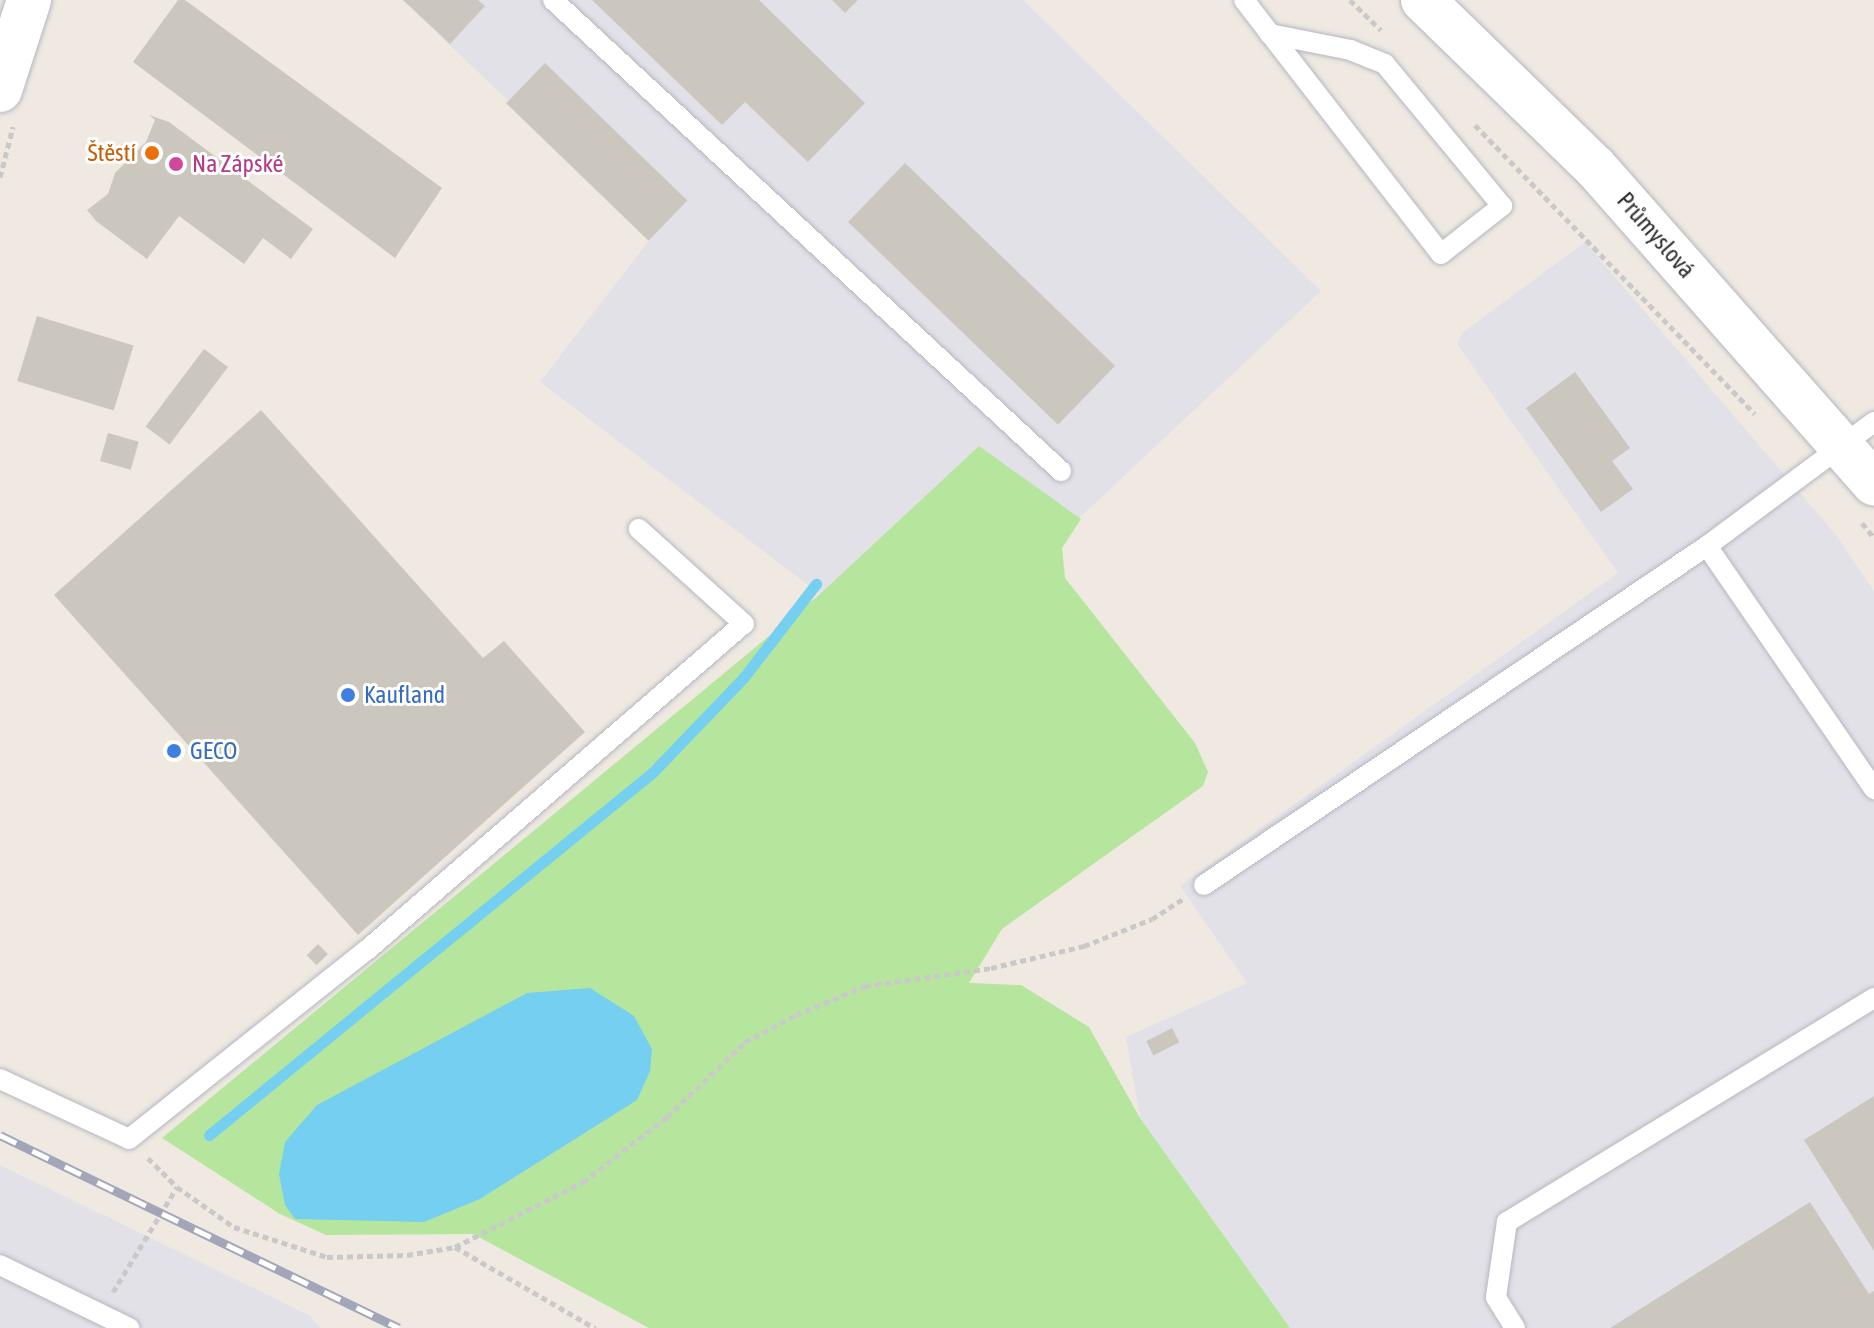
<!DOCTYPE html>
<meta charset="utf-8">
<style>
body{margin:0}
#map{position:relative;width:1874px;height:1328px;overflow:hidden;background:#efe9e1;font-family:"Asap Condensed",sans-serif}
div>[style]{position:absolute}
.industrial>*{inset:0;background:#e3e1e8}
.green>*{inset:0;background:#b6e59e}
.water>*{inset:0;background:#75cff0}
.stream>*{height:11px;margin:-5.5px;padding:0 5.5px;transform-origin:5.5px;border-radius:5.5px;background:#75cff0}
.building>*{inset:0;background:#cbc7bf;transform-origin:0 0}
.path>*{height:5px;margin-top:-2.5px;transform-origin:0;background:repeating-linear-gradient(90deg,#c9c9c9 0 6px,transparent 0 10px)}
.roads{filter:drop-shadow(0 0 2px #b4b7c1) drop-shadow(0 0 2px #b4b7c1)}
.service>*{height:20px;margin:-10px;padding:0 10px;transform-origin:10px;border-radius:10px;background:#fff}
.tertiary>*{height:44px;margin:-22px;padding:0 22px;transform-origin:22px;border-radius:22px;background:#fff}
.secondary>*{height:44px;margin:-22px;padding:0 22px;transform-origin:22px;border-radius:22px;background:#fff}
.rail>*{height:9px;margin-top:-4.5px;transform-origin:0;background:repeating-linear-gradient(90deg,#fff 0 18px,#a3a6b8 0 36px);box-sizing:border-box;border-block:2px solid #a3a6b8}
.dots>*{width:22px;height:22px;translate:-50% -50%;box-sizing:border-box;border:4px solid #fff;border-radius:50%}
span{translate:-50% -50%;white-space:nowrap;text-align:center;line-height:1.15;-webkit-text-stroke:6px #fff;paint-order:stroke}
.food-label{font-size:24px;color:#c56008}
.right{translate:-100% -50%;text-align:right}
.hotel-label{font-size:24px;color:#b23c85}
.left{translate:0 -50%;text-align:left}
.street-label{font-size:24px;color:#2e2e2e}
.shop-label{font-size:24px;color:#366cbe}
</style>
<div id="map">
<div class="industrial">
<i style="clip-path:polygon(403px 0,1023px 0,1321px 291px,1076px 521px,979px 446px,820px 594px,540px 382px,651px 238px)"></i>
<i style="clip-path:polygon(1585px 242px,1835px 534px,1874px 591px,1874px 1328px,1290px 1328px,1140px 1118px,1126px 1037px,1247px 983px,1180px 886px,1618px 573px,1457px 344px,1462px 333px)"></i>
<i style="clip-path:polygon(0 1165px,309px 1315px,321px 1328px,0 1328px)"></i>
</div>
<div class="green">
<i style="clip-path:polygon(979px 446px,1081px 519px,1062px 548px,1065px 578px,1195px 743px,1208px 772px,1203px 786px,1002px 929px,969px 983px,1021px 985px,1089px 1027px,1140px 1118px,1290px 1328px,649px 1328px,473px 1234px,326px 1235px,280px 1214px,162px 1138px,820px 594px)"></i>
</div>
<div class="water">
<i style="clip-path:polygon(590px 988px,634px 1016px,652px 1049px,650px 1071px,637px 1100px,480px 1199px,424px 1222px,295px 1219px,285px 1205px,279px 1174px,285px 1142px,317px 1105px,527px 993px)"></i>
</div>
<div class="stream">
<i style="left:209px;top:1135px;width:574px;rotate:-39.27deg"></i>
<i style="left:653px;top:772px;width:132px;rotate:-46.2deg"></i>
<i style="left:744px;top:677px;width:118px;rotate:-52.3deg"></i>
</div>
<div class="building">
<i style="clip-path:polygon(178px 0,185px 0,442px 188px,395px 258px,133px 62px)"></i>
<i style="clip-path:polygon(403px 0,478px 0,485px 6px,450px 44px)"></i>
<i style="clip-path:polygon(592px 0,759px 0,865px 103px,808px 162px,745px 102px,722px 125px)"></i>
<i style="clip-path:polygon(832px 0,858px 0,845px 13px)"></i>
<i style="left:545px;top:63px;width:198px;height:56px;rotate:44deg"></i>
<i style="clip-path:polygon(149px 115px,169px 122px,313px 229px,291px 259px,263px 238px,244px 264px,179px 216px,147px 259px,96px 221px,87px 210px,108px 194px,115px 173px,146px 142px,155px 120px)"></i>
<i style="left:905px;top:163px;width:292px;height:82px;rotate:44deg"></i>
<i style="left:37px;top:316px;width:101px;height:68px;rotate:17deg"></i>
<i style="left:204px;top:349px;width:30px;height:97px;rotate:37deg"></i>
<i style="clip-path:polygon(1575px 372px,1630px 448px,1612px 461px,1633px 489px,1601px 512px,1526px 408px)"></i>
<i style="clip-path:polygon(261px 410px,483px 658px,504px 641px,585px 732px,358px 935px,54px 595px)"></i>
<i style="left:108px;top:433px;width:32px;height:29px;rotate:16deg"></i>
<i style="left:318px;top:944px;width:14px;height:16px;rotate:45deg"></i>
<i style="left:1172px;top:1028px;width:16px;height:29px;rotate:63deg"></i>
<i style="clip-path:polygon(1874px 1096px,1874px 1251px,1804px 1140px)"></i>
<i style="clip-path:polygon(1810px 1202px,1869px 1294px,1874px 1291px,1874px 1328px,1610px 1328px)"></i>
</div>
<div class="path">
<i style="left:1350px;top:0;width:43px;rotate:44.1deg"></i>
<i style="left:1475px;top:125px;width:402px;rotate:45.9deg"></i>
<i style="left:0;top:177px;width:52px;rotate:-75.4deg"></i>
<i style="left:1862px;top:523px;width:19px;rotate:51deg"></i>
<i style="left:148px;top:1158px;width:41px;rotate:45deg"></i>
<i style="left:177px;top:1187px;width:70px;rotate:35.1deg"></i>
<i style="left:234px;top:1227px;width:98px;rotate:17.9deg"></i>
<i style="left:327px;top:1257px;width:80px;rotate:-1.4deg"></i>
<i style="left:407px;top:1255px;width:49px;rotate:-9.5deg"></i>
<i style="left:455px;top:1247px;width:162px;rotate:30.1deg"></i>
<i style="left:455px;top:1247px;width:144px;rotate:-26.9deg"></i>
<i style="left:583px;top:1182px;width:106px;rotate:-37.7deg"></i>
<i style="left:667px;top:1117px;width:108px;rotate:-43.9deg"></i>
<i style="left:745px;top:1042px;width:58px;rotate:-27.9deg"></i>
<i style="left:796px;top:1015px;width:75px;rotate:-22.8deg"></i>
<i style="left:865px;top:986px;width:127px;rotate:-8.1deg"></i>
<i style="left:991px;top:968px;width:96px;rotate:-13.3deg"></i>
<i style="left:1084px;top:946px;width:73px;rotate:-21.7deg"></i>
<i style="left:1152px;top:919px;width:37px;rotate:-33deg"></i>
<i style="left:113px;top:1292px;width:123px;rotate:-58.6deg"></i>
</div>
<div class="roads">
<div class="service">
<i style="left:553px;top:0;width:693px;rotate:42.84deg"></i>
<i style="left:1244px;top:0;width:321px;rotate:52.2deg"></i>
<i style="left:1441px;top:254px;width:78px;rotate:-38.2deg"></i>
<i style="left:1502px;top:206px;width:184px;rotate:-129.5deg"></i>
<i style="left:1385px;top:64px;width:37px;rotate:-158deg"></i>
<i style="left:1351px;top:50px;width:83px;rotate:-168.8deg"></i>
<i style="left:1874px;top:422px;width:208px;rotate:143.4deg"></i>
<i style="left:1707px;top:546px;width:295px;rotate:55.5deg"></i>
<i style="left:1204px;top:885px;width:607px;rotate:-33.98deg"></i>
<i style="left:0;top:1079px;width:142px;rotate:24.9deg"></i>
<i style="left:129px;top:1139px;width:304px;rotate:-38.5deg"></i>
<i style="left:367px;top:950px;width:498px;rotate:-40.9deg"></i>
<i style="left:744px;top:624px;width:142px;rotate:-137.9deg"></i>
<i style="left:0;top:1265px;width:144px;rotate:26deg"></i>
<i style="left:1515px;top:1328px;width:36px;rotate:-122deg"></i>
<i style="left:1496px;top:1297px;width:76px;rotate:-81.7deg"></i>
<i style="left:1507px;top:1222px;width:430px;rotate:-31.4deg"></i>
</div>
<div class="tertiary">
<i style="left:0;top:90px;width:95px;rotate:-72.1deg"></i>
</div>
<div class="secondary">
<i style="left:1423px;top:0;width:240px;rotate:44.2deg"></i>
<i style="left:1595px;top:167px;width:422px;rotate:48.6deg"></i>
</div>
</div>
<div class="rail">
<i style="left:0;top:1135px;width:443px;rotate:25.8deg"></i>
</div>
<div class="dots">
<i style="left:152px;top:153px;background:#e8710a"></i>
<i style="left:176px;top:164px;background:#d1479c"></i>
<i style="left:348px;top:695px;background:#3f7fe0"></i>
<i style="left:174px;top:751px;background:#3f7fe0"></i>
</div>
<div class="food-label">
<span class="right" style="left:136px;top:153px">Štěstí</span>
</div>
<div class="hotel-label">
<span class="left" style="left:192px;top:164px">Na Zápské</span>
</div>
<div class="street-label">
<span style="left:1656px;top:235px;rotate:49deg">Průmyslová</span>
</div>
<div class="shop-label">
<span class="left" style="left:364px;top:695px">Kaufland</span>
<span class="left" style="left:190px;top:751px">GECO</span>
</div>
</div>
